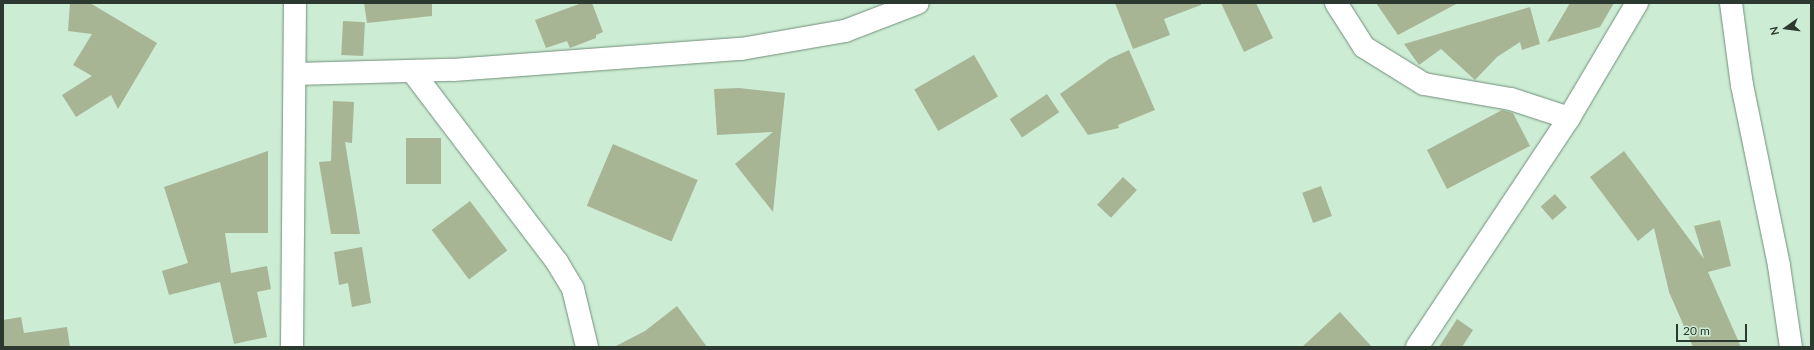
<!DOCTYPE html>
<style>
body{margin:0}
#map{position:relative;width:1814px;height:350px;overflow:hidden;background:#ccecd4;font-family:Lato,sans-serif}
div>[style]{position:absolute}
.building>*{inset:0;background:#a8b595;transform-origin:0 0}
.roads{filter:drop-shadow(0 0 1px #728f7a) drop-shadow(0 0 1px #728f7a)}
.minor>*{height:22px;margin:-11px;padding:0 11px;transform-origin:11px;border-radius:11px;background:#fff}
.major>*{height:22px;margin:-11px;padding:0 11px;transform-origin:11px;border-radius:11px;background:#fff}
span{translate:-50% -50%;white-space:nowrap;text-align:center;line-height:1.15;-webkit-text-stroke:3px #ccecd4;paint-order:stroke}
.frame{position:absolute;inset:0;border:4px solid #2c3930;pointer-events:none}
.north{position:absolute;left:1766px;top:8px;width:40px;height:40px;-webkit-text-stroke:3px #ccecd4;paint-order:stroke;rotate:256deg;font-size:11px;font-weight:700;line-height:16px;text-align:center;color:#2c3930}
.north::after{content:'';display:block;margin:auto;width:14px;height:18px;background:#2c3930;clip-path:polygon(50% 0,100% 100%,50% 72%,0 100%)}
.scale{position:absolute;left:1676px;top:324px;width:71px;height:18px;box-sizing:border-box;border:2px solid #2c3930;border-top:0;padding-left:5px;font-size:12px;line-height:14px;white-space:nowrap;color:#2c3930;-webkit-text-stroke:3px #ccecd4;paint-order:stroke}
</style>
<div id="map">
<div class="building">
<i style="clip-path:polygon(70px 3px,90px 3px,157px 43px,118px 109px,111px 95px,76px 117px,62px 95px,92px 76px,73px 65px,92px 34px,68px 31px)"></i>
<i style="clip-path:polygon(364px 3px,432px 3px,432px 16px,367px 23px)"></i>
<i style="clip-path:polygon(582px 3px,592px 3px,603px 32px,596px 35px,596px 38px,570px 48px,567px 41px,546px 48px,535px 20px)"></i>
<i style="clip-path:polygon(1115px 3px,1201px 3px,1201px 5px,1164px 19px,1170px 35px,1133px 49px)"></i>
<i style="clip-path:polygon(1221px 3px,1256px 3px,1273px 38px,1244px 52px)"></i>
<i style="clip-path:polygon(1376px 3px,1458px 3px,1398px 35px)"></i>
<i style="clip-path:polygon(1570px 3px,1614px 3px,1600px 27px,1547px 42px)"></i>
<i style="clip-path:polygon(1530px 7px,1540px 44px,1522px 50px,1520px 42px,1497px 57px,1475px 80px,1441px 49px,1419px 65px,1404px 44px)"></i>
<i style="left:343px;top:21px;width:22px;height:34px;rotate:3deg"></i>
<i style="clip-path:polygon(1129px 50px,1155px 110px,1118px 125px,1119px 128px,1088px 135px,1060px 94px,1109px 59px)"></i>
<i style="left:974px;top:55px;width:48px;height:69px;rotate:60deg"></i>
<i style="clip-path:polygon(739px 88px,785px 93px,773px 212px,735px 164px,773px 132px,717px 135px,714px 89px)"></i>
<i style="left:1047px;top:94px;width:22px;height:45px;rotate:56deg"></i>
<i style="clip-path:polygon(333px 101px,354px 102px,352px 143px,345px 142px,360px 234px,331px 234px,319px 162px,331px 161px)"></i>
<i style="clip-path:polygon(1502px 110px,1513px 113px,1530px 146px,1447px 189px,1427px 150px)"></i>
<i style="left:406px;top:138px;width:35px;height:46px"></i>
<i style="left:613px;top:144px;width:92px;height:67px;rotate:23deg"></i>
<i style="clip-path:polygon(268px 151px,268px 233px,225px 233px,231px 273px,267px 266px,271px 289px,257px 292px,267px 337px,234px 344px,220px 282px,169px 295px,162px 271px,188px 263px,164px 187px)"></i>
<i style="clip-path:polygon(1624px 151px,1704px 259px,1694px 226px,1720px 220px,1731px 266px,1708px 272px,1741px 347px,1693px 347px,1669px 292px,1654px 228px,1638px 241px,1590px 177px)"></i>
<i style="left:1123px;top:177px;width:19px;height:38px;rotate:43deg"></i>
<i style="left:1321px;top:186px;width:32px;height:20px;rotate:70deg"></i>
<i style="left:1555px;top:194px;width:18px;height:19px;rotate:49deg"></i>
<i style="left:470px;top:201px;width:62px;height:48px;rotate:53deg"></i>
<i style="clip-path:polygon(362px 247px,371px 303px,352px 307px,348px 283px,339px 285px,334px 252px)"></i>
<i style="clip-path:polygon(677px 306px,707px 347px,614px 347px,645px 331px)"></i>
<i style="clip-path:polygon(1340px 312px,1372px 347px,1302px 347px)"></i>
<i style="clip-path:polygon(21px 317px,24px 333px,67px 327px,70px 347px,3px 347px,3px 320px)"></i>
<i style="clip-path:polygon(1457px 319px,1473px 330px,1462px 347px,1439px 347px)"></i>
</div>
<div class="roads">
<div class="minor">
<i style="left:1336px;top:3px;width:52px;rotate:57.5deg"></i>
<i style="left:1364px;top:47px;width:70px;rotate:31.7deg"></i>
<i style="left:1424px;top:84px;width:88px;rotate:9.8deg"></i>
<i style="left:1511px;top:99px;width:61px;rotate:18.1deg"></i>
<i style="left:1731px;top:3px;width:83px;rotate:82.4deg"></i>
<i style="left:1742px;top:85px;width:185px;rotate:78.4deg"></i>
<i style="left:1779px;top:266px;width:82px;rotate:81.6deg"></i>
<i style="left:412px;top:71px;width:240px;rotate:52.8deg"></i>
<i style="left:557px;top:262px;width:31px;rotate:59deg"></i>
<i style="left:573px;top:289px;width:60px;rotate:76.4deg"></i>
<i style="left:295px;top:74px;width:158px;rotate:-1.5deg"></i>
<i style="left:453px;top:70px;width:289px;rotate:-4.2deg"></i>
<i style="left:741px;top:49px;width:106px;rotate:-9.8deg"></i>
<i style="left:845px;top:31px;width:78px;rotate:-21deg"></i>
<i style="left:1417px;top:347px;width:275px;rotate:-56.4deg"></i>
<i style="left:1569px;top:118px;width:134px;rotate:-59.4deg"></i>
</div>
<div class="major">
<i style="left:292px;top:347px;width:344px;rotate:-89.5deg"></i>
</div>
</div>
<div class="frame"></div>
<div class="north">N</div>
<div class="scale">20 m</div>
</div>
